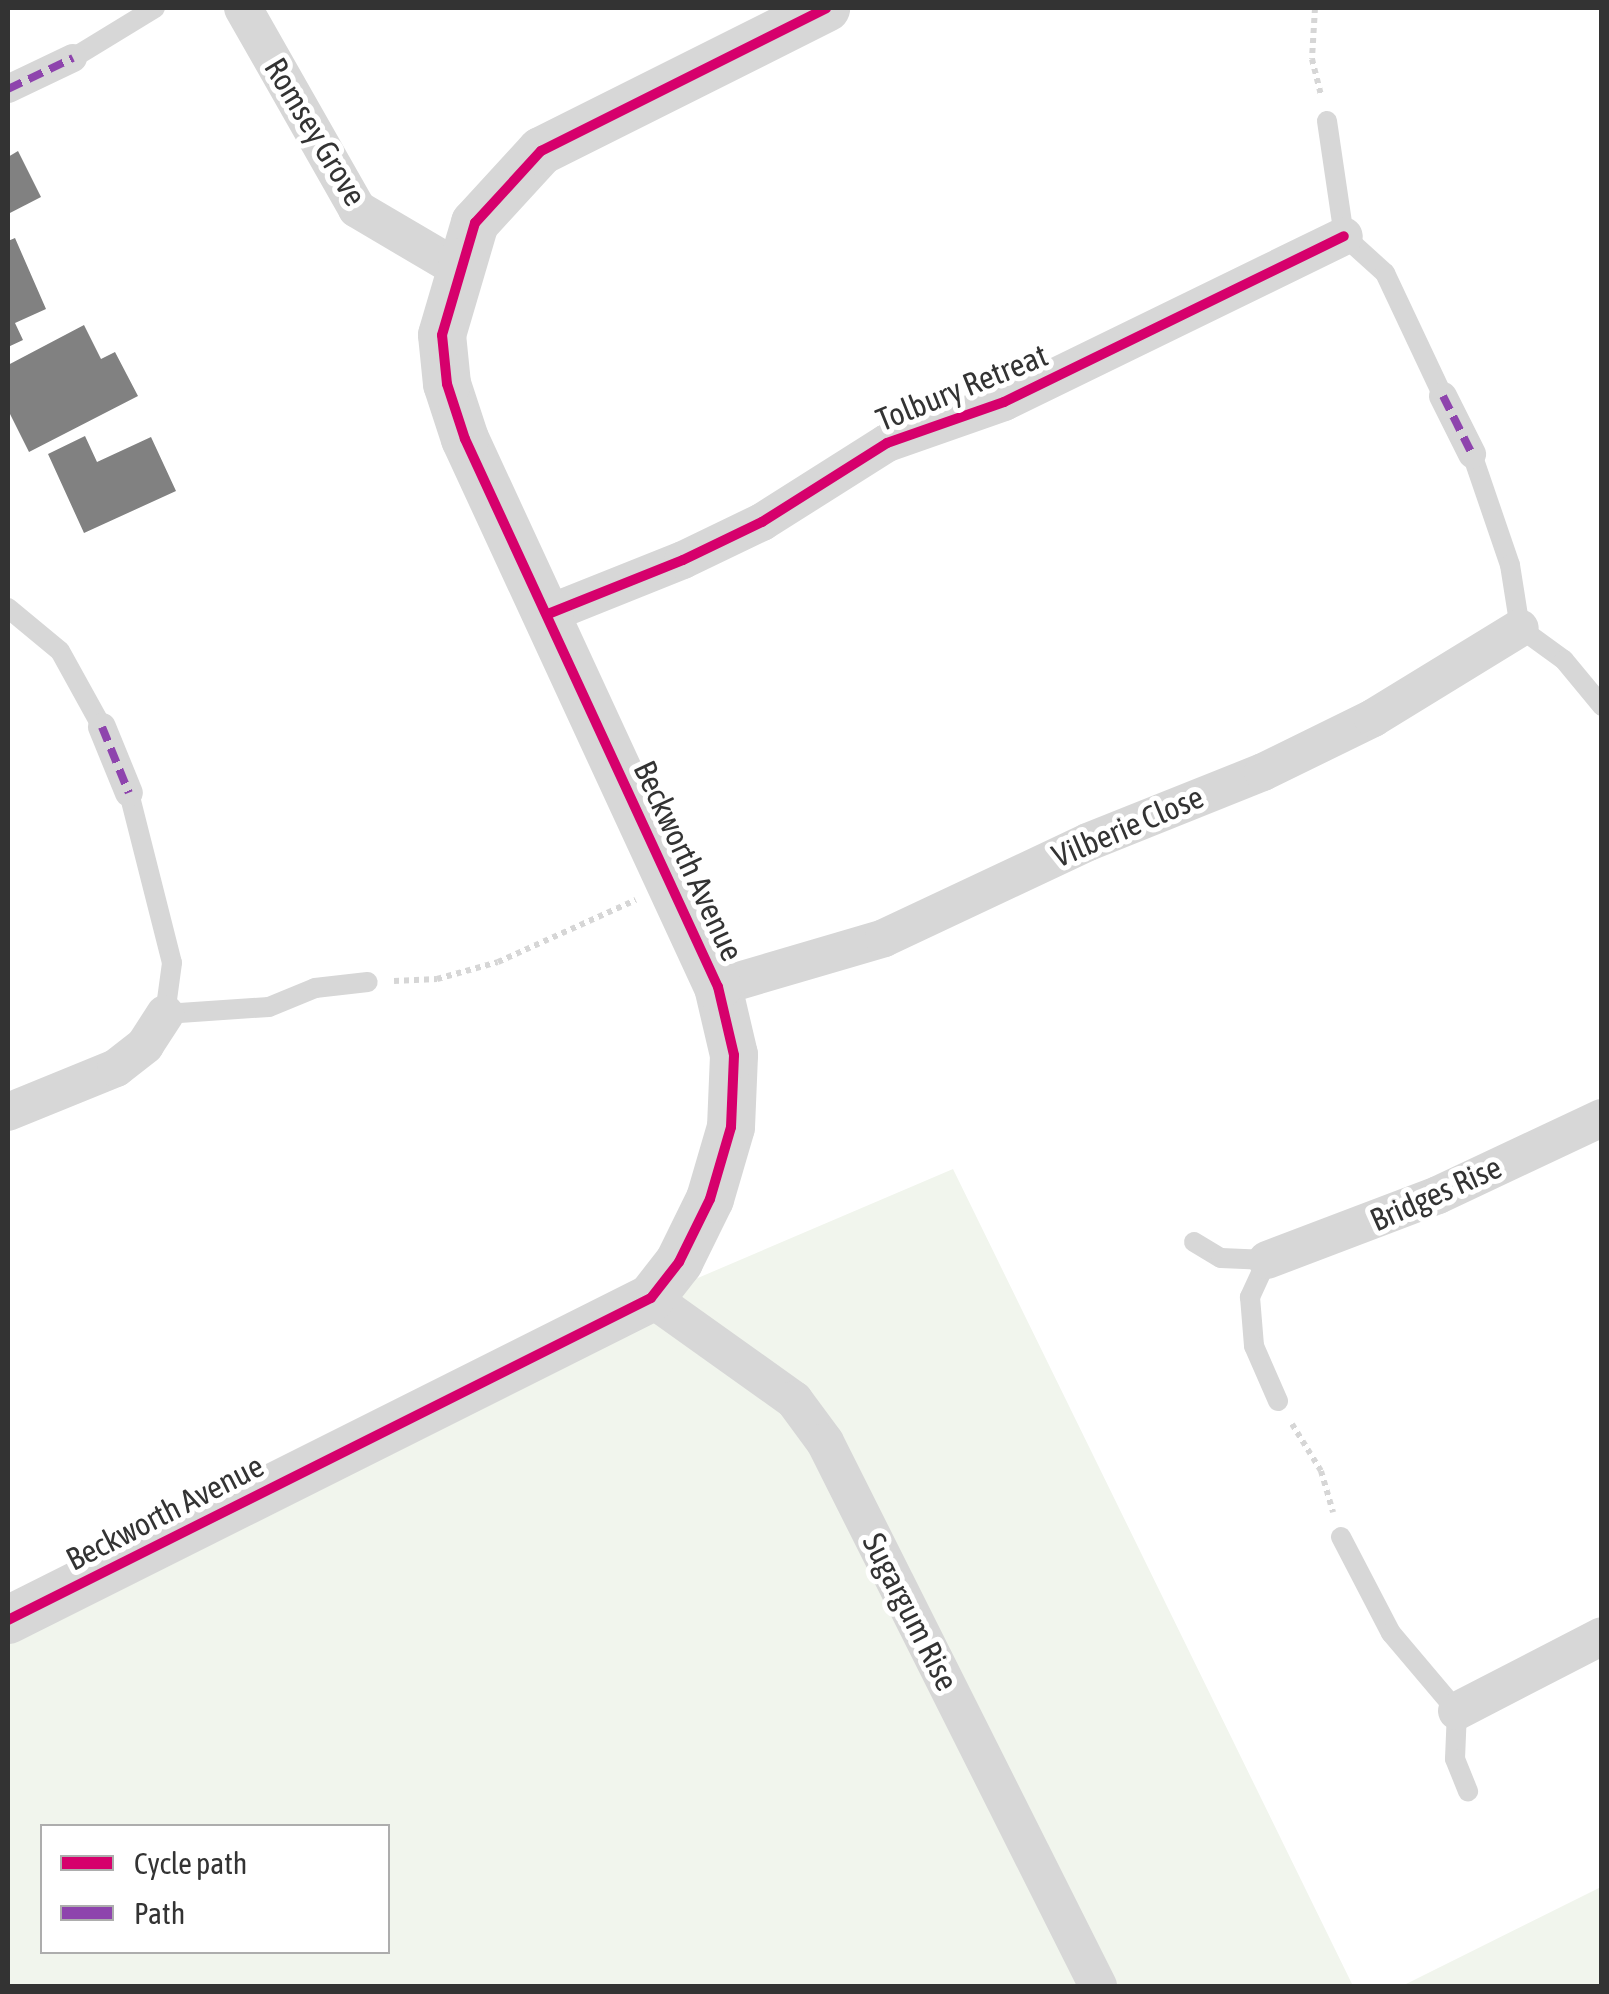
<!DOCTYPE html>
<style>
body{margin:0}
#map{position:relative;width:1609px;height:1994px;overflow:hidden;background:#fff;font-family:"Asap Condensed",sans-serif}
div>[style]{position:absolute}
.green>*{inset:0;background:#f1f5ed}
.building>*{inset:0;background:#818181}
.path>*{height:6px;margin-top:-3px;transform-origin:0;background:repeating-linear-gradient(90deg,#d6d6d6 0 5px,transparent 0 10px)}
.service>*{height:20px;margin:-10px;padding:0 10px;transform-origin:10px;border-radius:10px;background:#d7d7d7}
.pedestrian>*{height:28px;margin:-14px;padding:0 14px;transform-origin:14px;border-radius:14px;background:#d7d7d7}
.minor>*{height:38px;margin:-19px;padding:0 19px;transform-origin:19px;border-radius:19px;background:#d7d7d7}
.tertiary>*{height:48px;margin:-24px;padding:0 24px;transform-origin:24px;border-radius:24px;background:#d7d7d7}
.quiet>*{height:8px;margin-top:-4px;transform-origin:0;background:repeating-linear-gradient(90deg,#8e44ad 0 15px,transparent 0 23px)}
.cycleway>*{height:10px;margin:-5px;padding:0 5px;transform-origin:5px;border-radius:5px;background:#d6006c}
span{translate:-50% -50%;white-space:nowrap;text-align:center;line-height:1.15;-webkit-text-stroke:10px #fff;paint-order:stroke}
.street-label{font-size:32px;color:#333}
.frame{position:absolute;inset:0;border:10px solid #333;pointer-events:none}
.legend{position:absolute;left:40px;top:1824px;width:350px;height:130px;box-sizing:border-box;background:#fff;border:2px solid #adadad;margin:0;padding:12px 18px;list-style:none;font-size:30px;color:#333}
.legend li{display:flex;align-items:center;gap:20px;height:50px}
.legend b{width:50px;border:2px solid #adadad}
</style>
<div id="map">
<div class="green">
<i style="clip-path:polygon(evenodd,953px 1169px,1353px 1986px,8px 1986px,8px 1620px,651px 1298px,953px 1169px,42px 1826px,388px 1826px,388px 1952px,42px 1952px,42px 1826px)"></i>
<i style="clip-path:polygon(1601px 1887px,1601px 1986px,1402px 1986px)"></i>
</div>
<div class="building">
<i style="clip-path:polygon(18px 151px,41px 197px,8px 214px,8px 157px)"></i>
<i style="clip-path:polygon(15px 238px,46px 309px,15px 323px,23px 340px,8px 347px,8px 241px)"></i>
<i style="clip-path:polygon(84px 325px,101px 359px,115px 352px,138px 396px,29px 452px,8px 410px,8px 365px)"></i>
<i style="clip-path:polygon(85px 436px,97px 462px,151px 437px,176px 491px,84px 533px,48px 454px)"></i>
</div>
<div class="path">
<i style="left:1315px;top:8px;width:51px;rotate:93.4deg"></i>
<i style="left:1312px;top:59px;width:38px;rotate:76deg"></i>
<i style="left:394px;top:981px;width:43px;rotate:-2.7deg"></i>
<i style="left:437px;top:979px;width:63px;rotate:-15.6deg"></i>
<i style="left:498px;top:962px;width:151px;rotate:-24.2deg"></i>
<i style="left:1292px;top:1424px;width:55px;rotate:58.3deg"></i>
<i style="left:1321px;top:1471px;width:43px;rotate:73.7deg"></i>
</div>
<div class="service">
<i style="left:73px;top:58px;width:96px;rotate:-31.4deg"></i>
<i style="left:1327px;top:121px;width:116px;rotate:81.6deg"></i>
<i style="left:1344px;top:236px;width:55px;rotate:42.1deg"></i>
<i style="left:1385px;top:273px;width:136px;rotate:64.8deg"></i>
<i style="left:1472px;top:454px;width:117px;rotate:71.1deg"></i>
<i style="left:1510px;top:565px;width:64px;rotate:81deg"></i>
<i style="left:1520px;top:628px;width:54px;rotate:36deg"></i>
<i style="left:1564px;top:660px;width:60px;rotate:50.4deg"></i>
<i style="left:8px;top:608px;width:67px;rotate:39.6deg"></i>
<i style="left:60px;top:651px;width:87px;rotate:61.1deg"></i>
<i style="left:129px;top:793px;width:175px;rotate:75.8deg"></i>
<i style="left:172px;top:963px;width:51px;rotate:97.8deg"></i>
<i style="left:165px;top:1014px;width:104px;rotate:-3.9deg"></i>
<i style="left:269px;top:1007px;width:50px;rotate:-22.4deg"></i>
<i style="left:315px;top:988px;width:53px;rotate:-6.5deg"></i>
<i style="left:1194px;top:1242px;width:31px;rotate:31deg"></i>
<i style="left:1221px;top:1258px;width:46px;rotate:2.5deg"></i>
<i style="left:1267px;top:1260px;width:41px;rotate:114.7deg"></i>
<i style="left:1250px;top:1297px;width:49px;rotate:85.3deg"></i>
<i style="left:1254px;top:1346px;width:60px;rotate:66.4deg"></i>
<i style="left:1341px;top:1537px;width:108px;rotate:62.5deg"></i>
<i style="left:1391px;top:1633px;width:102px;rotate:49.8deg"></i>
<i style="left:1457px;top:1711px;width:48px;rotate:92.4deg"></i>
<i style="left:1455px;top:1759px;width:35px;rotate:68deg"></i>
</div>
<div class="pedestrian">
<i style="left:8px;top:89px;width:72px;rotate:-25.5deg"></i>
<i style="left:1443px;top:396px;width:65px;rotate:63.4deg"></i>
<i style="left:102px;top:727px;width:71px;rotate:67.8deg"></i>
</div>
<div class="minor">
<i style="left:243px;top:8px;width:231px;rotate:60.4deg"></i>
<i style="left:357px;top:209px;width:116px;rotate:30.5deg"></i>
<i style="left:548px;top:614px;width:145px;rotate:-21.8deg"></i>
<i style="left:683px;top:560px;width:88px;rotate:-25.7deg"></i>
<i style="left:762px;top:522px;width:148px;rotate:-32.3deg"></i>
<i style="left:887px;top:443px;width:124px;rotate:-19.3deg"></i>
<i style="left:1004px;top:402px;width:378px;rotate:-26deg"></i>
<i style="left:718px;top:987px;width:173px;rotate:-16.4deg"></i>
<i style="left:884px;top:938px;width:225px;rotate:-25.2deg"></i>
<i style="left:1088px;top:842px;width:188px;rotate:-21.8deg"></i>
<i style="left:1263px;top:772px;width:123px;rotate:-26.1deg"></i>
<i style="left:1373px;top:718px;width:172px;rotate:-31.5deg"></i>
<i style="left:8px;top:1112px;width:117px;rotate:-22.2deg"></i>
<i style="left:116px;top:1068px;width:37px;rotate:-38deg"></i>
<i style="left:145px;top:1045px;width:37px;rotate:-57deg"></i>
<i style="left:1267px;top:1260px;width:183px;rotate:-20.8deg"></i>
<i style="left:1438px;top:1195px;width:181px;rotate:-25.2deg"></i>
<i style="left:651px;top:1298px;width:176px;rotate:35.5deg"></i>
<i style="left:794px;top:1400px;width:52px;rotate:53.6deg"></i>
<i style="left:825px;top:1442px;width:609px;rotate:63.35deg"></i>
<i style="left:1457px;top:1711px;width:163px;rotate:-27.3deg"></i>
</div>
<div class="tertiary">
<i style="left:8px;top:1620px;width:719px;rotate:-26.6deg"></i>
<i style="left:651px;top:1298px;width:46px;rotate:-52.1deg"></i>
<i style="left:679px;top:1262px;width:70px;rotate:-63.8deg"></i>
<i style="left:710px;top:1199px;width:75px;rotate:-73.7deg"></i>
<i style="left:731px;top:1127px;width:72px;rotate:-87.6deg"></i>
<i style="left:734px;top:1055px;width:70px;rotate:-103.2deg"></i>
<i style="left:718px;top:987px;width:604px;rotate:-114.78deg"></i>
<i style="left:465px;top:439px;width:58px;rotate:-108.1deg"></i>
<i style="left:447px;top:384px;width:49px;rotate:-95.8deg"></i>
<i style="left:442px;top:335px;width:117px;rotate:-73.6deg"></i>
<i style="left:475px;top:223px;width:98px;rotate:-47.5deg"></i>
<i style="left:541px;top:151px;width:319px;rotate:-26.6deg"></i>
</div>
<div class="quiet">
<i style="left:8px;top:89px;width:72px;rotate:-25.5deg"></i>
<i style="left:1443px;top:396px;width:65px;rotate:63.4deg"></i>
<i style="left:102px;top:727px;width:71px;rotate:67.8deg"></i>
</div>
<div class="cycleway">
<i style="left:548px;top:614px;width:145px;rotate:-21.8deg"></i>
<i style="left:683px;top:560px;width:88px;rotate:-25.7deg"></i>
<i style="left:762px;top:522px;width:148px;rotate:-32.3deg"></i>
<i style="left:887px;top:443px;width:124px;rotate:-19.3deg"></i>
<i style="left:1004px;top:402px;width:378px;rotate:-26deg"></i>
<i style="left:8px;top:1620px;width:719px;rotate:-26.6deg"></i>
<i style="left:651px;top:1298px;width:46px;rotate:-52.1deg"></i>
<i style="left:679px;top:1262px;width:70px;rotate:-63.8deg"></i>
<i style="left:710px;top:1199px;width:75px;rotate:-73.7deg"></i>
<i style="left:731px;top:1127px;width:72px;rotate:-87.6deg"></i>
<i style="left:734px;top:1055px;width:70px;rotate:-103.2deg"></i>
<i style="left:718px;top:987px;width:604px;rotate:-114.78deg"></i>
<i style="left:465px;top:439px;width:58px;rotate:-108.1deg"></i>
<i style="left:447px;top:384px;width:49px;rotate:-95.8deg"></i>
<i style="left:442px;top:335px;width:117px;rotate:-73.6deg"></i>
<i style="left:475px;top:223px;width:98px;rotate:-47.5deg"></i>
<i style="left:541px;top:151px;width:319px;rotate:-26.6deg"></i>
</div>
<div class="street-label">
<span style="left:315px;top:132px;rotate:59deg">Romsey Grove</span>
<span style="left:962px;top:388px;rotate:-22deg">Tolbury Retreat</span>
<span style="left:1128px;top:827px;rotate:-23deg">Vilberie Close</span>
<span style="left:688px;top:861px;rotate:65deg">Beckworth Avenue</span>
<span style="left:1436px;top:1194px;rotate:-24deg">Bridges Rise</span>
<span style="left:165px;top:1513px;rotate:-27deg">Beckworth Avenue</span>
<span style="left:910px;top:1612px;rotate:63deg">Sugargum Rise</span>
</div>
<div class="frame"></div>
<ul class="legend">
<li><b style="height:12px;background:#d6006c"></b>Cycle path</li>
<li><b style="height:12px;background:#8e44ad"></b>Path</li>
</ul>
</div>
